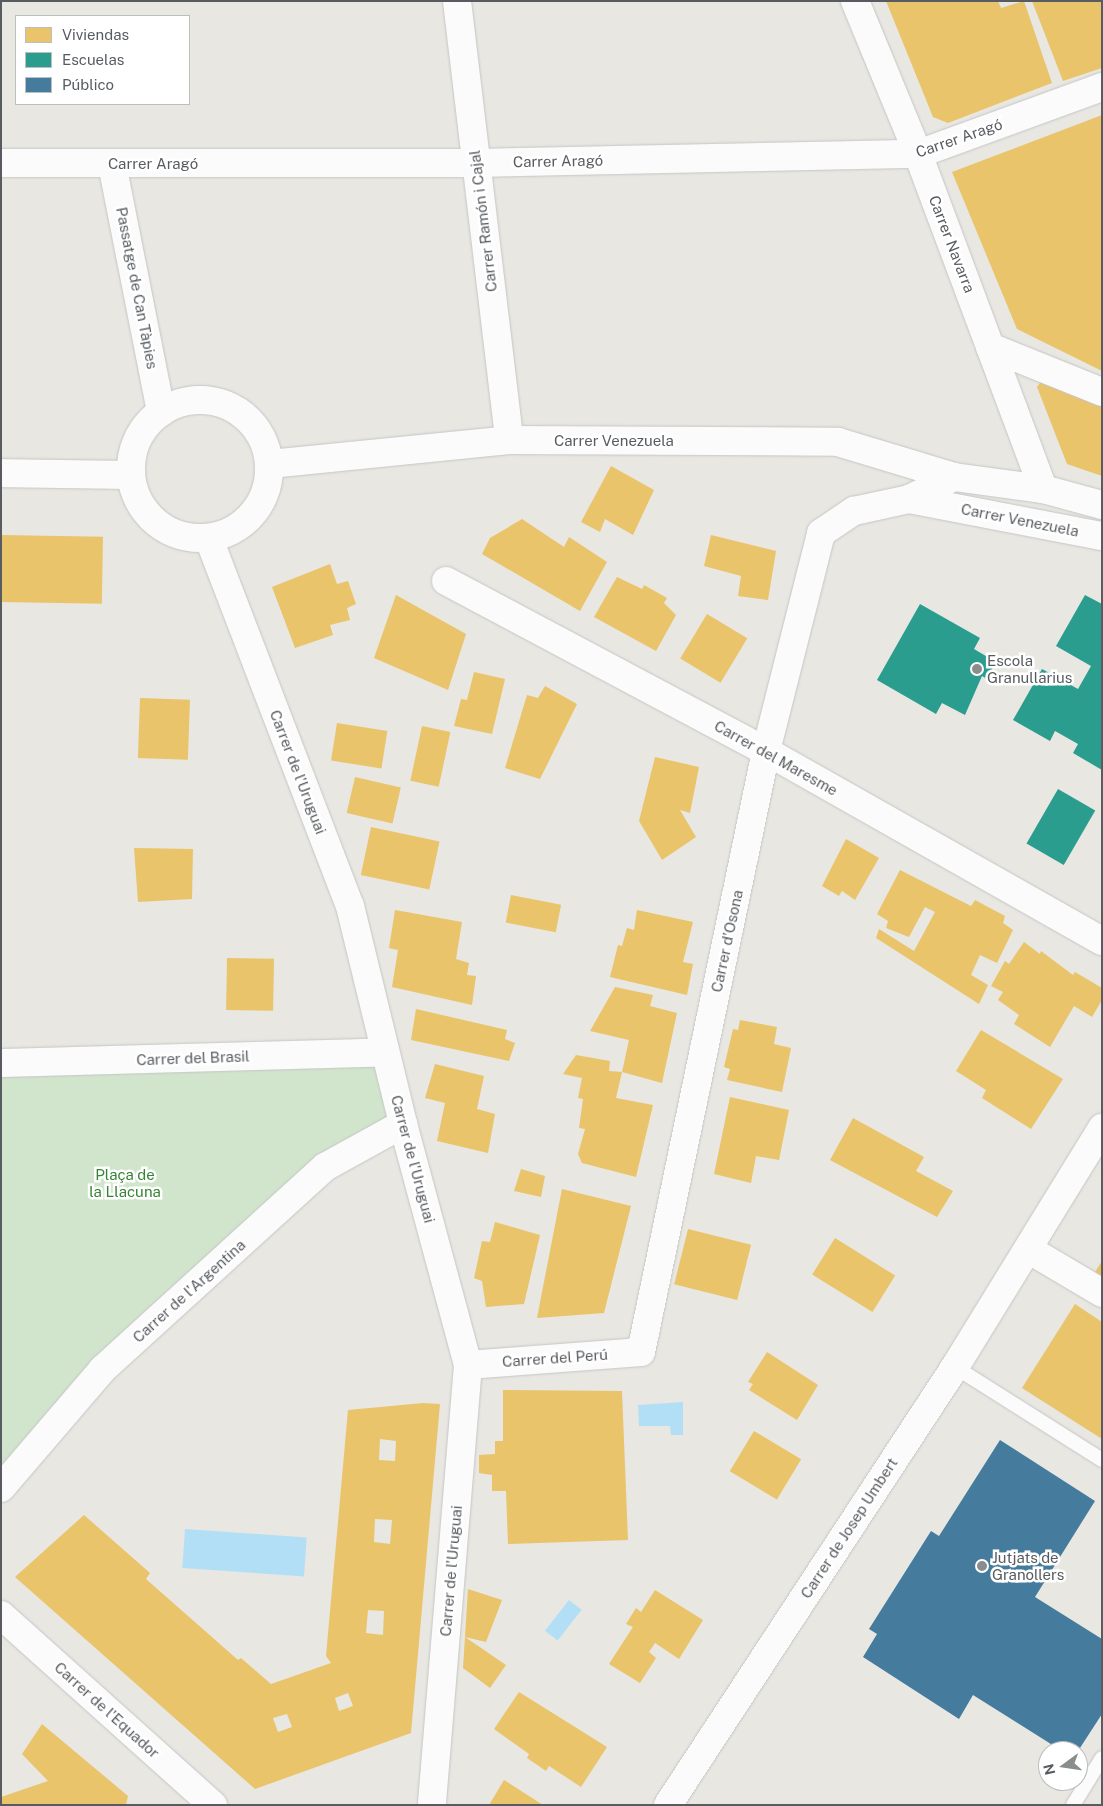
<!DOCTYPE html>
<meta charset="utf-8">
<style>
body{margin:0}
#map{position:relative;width:1103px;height:1806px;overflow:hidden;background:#e8e7e2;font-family:"Public Sans",sans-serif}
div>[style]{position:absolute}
.green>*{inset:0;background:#d1e5cd}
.water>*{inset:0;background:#b3dff6;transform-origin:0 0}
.homes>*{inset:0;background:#e9c46a;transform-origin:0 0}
.schools>*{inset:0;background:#2a9d8f;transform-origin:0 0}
.public>*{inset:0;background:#457b9d}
.roads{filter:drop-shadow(0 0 1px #c5c5c4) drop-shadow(0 0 1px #c5c5c4)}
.lane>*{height:14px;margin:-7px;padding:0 7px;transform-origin:7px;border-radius:7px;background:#fcfbfb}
.street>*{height:28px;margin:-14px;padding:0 14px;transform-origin:14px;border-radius:14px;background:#fcfbfb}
.street>.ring{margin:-14px;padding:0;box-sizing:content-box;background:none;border:28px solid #fcfbfb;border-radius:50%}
.secondary>*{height:28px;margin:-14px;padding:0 14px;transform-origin:14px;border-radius:14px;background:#fcfbfb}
.dots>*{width:14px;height:14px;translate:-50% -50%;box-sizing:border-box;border:2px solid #fff;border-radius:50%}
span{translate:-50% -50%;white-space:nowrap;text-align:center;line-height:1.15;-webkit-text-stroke:5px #fff;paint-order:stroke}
.street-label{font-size:15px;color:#585c60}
.poi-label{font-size:15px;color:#585c60}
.left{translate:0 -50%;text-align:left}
.park-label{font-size:15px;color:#378334}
.frame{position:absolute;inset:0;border:2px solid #585c60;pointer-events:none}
.legend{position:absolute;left:15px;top:15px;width:175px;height:90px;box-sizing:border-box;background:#fff;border:1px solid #bcbebf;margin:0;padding:6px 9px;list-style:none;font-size:15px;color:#585c60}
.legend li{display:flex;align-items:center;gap:10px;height:25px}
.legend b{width:25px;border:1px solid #bcbebf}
.north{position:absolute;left:1038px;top:1741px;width:50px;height:50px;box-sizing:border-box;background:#fff;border:1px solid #bcbebf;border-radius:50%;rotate:256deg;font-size:14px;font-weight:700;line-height:20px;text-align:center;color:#585c60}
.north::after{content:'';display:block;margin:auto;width:18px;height:22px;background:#8a8d8e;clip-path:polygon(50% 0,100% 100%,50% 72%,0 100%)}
</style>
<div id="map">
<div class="green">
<i style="clip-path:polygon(385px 1052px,403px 1124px,325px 1167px,1px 1488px,1px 1063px)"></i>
</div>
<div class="water">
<i style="clip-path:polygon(683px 1402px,683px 1435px,671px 1435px,670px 1426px,639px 1426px,638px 1405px)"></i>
<i style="left:185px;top:1529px;width:122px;height:39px;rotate:4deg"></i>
<i style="left:569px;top:1600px;width:16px;height:39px;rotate:38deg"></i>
</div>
<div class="homes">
<i style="clip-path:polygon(886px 1px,998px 1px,1001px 8px,1024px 1px,1052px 83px,948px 123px,933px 117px)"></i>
<i style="clip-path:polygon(1032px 1px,1102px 1px,1102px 68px,1063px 81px)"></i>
<i style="clip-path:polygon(1102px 115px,1102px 371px,1017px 329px,952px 172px)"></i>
<i style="clip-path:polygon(1043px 379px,1102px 404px,1102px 476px,1067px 464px,1037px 387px)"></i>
<i style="clip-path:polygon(611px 466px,654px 490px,633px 535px,605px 519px,600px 532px,581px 522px)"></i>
<i style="clip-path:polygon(522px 519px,564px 547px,569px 537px,607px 562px,580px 611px,482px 554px,490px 538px)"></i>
<i style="left:1px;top:535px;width:102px;height:67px;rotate:1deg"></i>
<i style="clip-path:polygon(711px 535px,776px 551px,768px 600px,738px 596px,741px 576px,704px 566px)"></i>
<i style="clip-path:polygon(330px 564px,337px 584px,348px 581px,356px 604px,347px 608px,350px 620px,330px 625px,333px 635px,295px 648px,272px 587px)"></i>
<i style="clip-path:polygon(617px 577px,642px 589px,644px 585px,667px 598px,664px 603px,676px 615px,656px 651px,594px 617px)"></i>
<i style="clip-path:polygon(396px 595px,466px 634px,448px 690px,374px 658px)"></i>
<i style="left:707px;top:614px;width:47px;height:52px;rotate:31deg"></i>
<i style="clip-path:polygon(474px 672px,505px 679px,492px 734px,454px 726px,461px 699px,467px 700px)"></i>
<i style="clip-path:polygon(545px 686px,577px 704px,540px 779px,505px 768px,527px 695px,538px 698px)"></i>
<i style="left:140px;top:698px;width:50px;height:60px;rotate:2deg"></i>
<i style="left:337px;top:723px;width:51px;height:38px;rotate:9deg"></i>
<i style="left:422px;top:726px;width:29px;height:56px;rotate:12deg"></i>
<i style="clip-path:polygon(655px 757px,699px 767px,690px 813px,680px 810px,696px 837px,662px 860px,639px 821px)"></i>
<i style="left:355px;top:777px;width:47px;height:37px;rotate:13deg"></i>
<i style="left:371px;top:827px;width:70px;height:49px;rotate:12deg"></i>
<i style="clip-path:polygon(846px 839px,879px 858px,855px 900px,842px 891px,839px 896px,822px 886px)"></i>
<i style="clip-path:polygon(134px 848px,193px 849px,192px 899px,138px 902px)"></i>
<i style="clip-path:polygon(900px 870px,971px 906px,975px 900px,1005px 916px,1003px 923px,1013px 930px,997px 963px,980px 955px,971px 975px,988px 985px,979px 1004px,876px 938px,879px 929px,914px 951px,935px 912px,925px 907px,909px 937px,886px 928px,888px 921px,877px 914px)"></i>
<i style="left:511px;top:895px;width:51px;height:28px;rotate:11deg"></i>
<i style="clip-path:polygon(395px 910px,462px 922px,456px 959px,469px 963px,467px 975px,476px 976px,472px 1005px,392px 987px,398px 950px,389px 948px)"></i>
<i style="clip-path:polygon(637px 910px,693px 922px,683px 962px,693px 964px,687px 995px,610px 977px,618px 945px,622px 946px,627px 928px,634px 930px)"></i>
<i style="clip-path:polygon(1024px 942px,1040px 954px,1041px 951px,1073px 975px,1075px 972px,1102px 988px,1102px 1000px,1092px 1017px,1074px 1006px,1050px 1047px,1014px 1024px,1019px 1015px,998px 1000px,1003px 992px,991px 986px,1005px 961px,1009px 964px)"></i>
<i style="left:227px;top:958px;width:47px;height:52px;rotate:1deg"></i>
<i style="clip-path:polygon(615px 987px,653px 995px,650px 1006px,677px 1013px,662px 1083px,622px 1072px,629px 1040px,590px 1031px)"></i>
<i style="clip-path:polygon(416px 1009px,507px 1030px,505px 1039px,515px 1043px,509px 1061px,411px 1040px)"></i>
<i style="clip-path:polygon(740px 1020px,777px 1027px,774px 1044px,791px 1048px,782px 1092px,727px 1080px,730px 1069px,724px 1067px,733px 1029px,738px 1030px)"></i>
<i style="clip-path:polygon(981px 1030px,1063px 1079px,1031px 1129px,982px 1098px,986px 1090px,956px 1071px)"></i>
<i style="clip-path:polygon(576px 1055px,610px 1061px,609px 1071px,622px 1072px,616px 1098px,653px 1105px,636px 1177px,582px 1163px,578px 1154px,585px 1129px,579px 1128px,583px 1099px,578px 1098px,582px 1078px,563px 1074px)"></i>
<i style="clip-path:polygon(435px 1064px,484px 1076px,477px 1109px,495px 1114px,488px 1153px,437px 1141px,445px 1103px,425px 1098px)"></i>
<i style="clip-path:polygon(730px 1097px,789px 1110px,779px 1160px,756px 1156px,751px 1183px,714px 1174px)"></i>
<i style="clip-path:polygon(853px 1118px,924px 1157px,916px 1171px,953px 1191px,937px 1217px,830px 1160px)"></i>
<i style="clip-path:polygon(521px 1169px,545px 1176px,541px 1197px,514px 1191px)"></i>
<i style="clip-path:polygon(562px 1189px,631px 1206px,604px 1313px,537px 1318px)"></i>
<i style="clip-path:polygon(495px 1222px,540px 1235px,524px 1304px,486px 1307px,482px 1281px,474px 1278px,482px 1241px,490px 1242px)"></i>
<i style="left:688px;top:1229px;width:65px;height:57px;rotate:14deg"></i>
<i style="left:835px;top:1238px;width:71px;height:43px;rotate:32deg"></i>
<i style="clip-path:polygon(1102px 1261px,1102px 1276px,1095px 1272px)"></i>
<i style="clip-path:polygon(1075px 1304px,1102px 1322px,1102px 1439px,1022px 1388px)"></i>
<i style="clip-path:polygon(767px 1352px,818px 1385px,797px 1420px,749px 1390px,753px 1384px,748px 1382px)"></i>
<i style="clip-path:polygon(503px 1390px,622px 1391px,628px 1540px,508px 1544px,506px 1491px,492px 1491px,492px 1475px,479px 1473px,479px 1455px,495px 1454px,495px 1441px,503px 1441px)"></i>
<i style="clip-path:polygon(evenodd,423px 1403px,440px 1404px,411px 1733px,255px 1789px,15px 1577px,84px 1515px,150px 1573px,146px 1579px,238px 1660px,241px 1658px,271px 1684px,331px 1663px,326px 1656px,348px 1410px,423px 1403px,380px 1439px,396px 1441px,395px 1461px,379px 1460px,380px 1439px,423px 1403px,375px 1519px,392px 1520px,390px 1544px,374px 1542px,375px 1519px,423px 1403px,368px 1610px,384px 1611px,383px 1635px,366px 1633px,368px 1610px,423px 1403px,348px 1693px,353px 1706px,339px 1711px,335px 1698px,348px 1693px,423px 1403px,287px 1714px,292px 1727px,278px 1732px,273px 1718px,287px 1714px)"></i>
<i style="left:754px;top:1431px;width:55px;height:47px;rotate:31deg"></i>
<i style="clip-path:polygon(468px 1589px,502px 1600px,486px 1642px,465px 1637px,506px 1665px,490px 1688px,463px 1668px)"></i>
<i style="clip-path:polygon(655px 1590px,703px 1620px,679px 1659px,655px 1643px,649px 1652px,656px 1658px,640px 1683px,609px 1664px,633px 1627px,626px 1624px,636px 1608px,641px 1612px)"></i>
<i style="clip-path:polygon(519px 1692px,607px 1747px,581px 1787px,549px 1766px,546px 1771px,527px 1758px,529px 1754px,494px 1729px)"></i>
<i style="clip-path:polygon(42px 1724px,128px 1796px,126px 1805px,1px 1805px,1px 1797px,48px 1781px,22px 1754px)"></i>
<i style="clip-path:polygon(504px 1780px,543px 1805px,489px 1805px)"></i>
</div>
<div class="schools">
<i style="clip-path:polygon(1085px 595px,1102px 604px,1102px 770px,1073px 753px,1078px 744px,1055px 731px,1050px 741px,1013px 720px,1042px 669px,1078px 689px,1091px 666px,1056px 646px)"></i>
<i style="clip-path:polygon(920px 604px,980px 638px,974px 649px,996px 662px,987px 679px,982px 676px,965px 715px,942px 703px,936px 714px,877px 680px)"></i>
<i style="left:1058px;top:789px;width:43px;height:63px;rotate:30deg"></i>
</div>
<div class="public">
<i style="clip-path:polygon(1000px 1440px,1095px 1501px,1035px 1597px,1102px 1639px,1102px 1714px,1078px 1751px,1062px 1751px,973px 1695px,959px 1719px,863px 1657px,877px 1634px,869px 1629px,931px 1531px,939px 1536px)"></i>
</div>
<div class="roads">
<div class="lane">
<i style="left:955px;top:1367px;width:174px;rotate:32.3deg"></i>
<i style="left:1073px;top:1805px;width:55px;rotate:-58.3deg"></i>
</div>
<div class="street">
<i style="left:457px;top:1px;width:442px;rotate:83.2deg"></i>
<i style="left:855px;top:1px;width:165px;rotate:67.6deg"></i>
<i style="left:918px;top:154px;width:358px;rotate:69.5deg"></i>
<i style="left:1px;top:163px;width:476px"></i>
<i style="left:477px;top:163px;width:441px;rotate:-1.2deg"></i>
<i style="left:918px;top:154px;width:196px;rotate:-20deg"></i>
<i style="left:112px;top:164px;width:253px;rotate:78.8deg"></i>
<i style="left:990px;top:347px;width:121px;rotate:21.9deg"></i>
<i class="ring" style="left:131px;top:400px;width:110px;height:110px"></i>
<i style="left:270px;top:464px;width:240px;rotate:-5.7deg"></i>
<i style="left:509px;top:440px;width:329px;rotate:0.3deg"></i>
<i style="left:838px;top:442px;width:121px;rotate:16.8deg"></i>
<i style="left:954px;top:477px;width:90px;rotate:7.7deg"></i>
<i style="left:1043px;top:489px;width:61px;rotate:15.2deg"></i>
<i style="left:1px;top:473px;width:130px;rotate:0.9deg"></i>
<i style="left:909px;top:499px;width:197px;rotate:10.9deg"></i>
<i style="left:209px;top:539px;width:393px;rotate:69deg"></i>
<i style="left:350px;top:906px;width:224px;rotate:76.3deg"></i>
<i style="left:403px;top:1124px;width:250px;rotate:74.9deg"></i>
<i style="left:468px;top:1365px;width:441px;rotate:94.7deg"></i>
<i style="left:446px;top:581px;width:362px;rotate:28deg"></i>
<i style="left:766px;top:751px;width:386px;rotate:29.5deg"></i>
<i style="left:1px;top:1063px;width:384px;rotate:-1.6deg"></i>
<i style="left:1028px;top:1249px;width:86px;rotate:30.7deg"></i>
<i style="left:468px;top:1365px;width:173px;rotate:-4.3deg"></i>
<i style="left:641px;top:1352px;width:614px;rotate:-78.25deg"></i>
<i style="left:766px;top:751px;width:225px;rotate:-75.8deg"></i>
<i style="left:821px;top:533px;width:40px;rotate:-34deg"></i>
<i style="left:854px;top:511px;width:56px;rotate:-12.3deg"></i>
<i style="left:909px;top:499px;width:50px;rotate:-26.1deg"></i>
<i style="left:1px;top:1488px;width:157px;rotate:-49.4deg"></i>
<i style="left:103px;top:1369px;width:300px;rotate:-42.3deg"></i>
<i style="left:325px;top:1167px;width:89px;rotate:-28.9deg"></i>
<i style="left:1px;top:1615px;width:285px;rotate:41.9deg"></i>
</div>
<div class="secondary">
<i style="left:668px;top:1805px;width:524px;rotate:-56.77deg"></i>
<i style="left:955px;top:1367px;width:281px;rotate:-58.4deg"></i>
</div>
</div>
<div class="dots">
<i style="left:977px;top:669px;background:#8a8d8e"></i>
<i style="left:982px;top:1566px;background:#8a8d8e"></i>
</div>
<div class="street-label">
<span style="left:959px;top:138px;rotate:-19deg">Carrer Aragó</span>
<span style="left:558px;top:161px;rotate:-1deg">Carrer Aragó</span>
<span style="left:153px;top:164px">Carrer Aragó</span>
<span style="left:483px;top:221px;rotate:-97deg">Carrer Ramón i Cajal</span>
<span style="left:952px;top:244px;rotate:69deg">Carrer Navarra</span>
<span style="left:137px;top:288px;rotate:79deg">Passatge de Can Tàpies</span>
<span style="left:614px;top:441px">Carrer Venezuela</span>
<span style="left:1020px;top:520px;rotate:11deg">Carrer Venezuela</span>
<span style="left:776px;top:758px;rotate:29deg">Carrer del Maresme</span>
<span style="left:298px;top:772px;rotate:69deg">Carrer de l'Uruguai</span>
<span style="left:727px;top:941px;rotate:-78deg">Carrer d'Osona</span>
<span style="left:193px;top:1058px;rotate:-2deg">Carrer del Brasil</span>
<span style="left:413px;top:1159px;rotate:75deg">Carrer de l'Uruguai</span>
<span style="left:189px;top:1291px;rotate:-42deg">Carrer de l'Argentina</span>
<span style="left:555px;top:1358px;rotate:-4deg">Carrer del Perú</span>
<span style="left:849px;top:1528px;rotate:-57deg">Carrer de Josep Umbert</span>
<span style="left:451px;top:1571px;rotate:-85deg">Carrer de l'Uruguai</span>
<span style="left:107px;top:1710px;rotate:42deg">Carrer de l'Equador</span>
</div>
<div class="poi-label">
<span class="left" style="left:987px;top:669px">Escola<br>Granullarius</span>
<span class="left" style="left:992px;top:1566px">Jutjats de<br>Granollers</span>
</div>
<div class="park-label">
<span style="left:125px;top:1183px">Plaça de<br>la Llacuna</span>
</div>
<div class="frame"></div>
<ul class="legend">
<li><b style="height:14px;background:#e9c46a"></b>Viviendas</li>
<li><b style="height:14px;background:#2a9d8f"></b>Escuelas</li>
<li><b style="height:14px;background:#457b9d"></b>Público</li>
</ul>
<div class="north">N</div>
</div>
